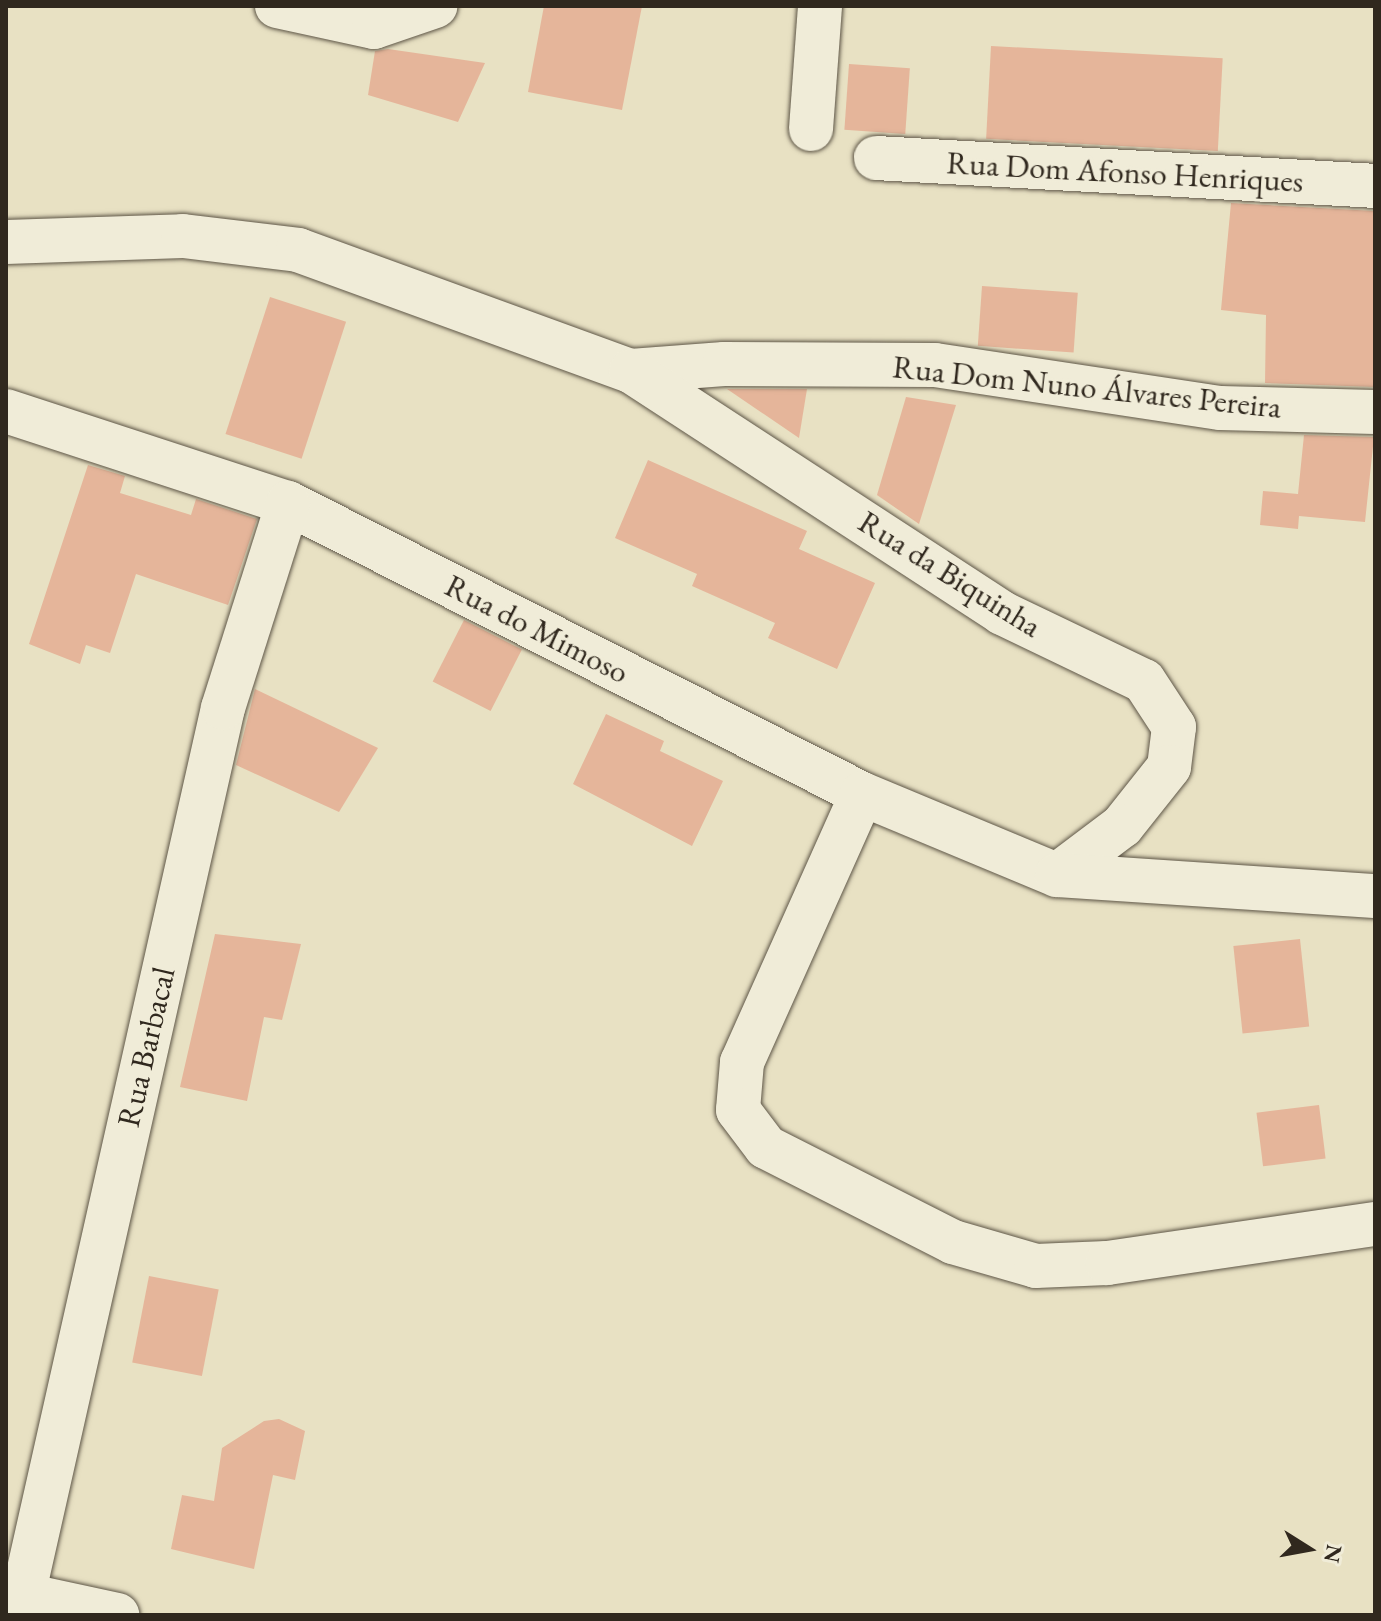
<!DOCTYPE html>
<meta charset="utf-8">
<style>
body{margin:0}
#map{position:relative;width:1381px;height:1621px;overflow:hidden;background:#e8e1c3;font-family:"EB Garamond",serif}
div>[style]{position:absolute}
.building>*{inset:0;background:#e5b59a;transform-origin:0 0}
.roads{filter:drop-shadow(0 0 2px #5e5647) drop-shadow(0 0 2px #5e5647)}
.street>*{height:44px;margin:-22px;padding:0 22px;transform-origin:22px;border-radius:22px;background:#f0ecd8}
.secondary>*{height:44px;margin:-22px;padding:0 22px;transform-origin:22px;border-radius:22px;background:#f0ecd8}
span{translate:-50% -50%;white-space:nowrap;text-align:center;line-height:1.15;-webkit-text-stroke:6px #f0ecd8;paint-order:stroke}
.street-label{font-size:32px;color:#30281e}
.frame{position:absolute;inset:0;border:8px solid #30281e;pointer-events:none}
.north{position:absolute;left:1269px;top:1509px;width:80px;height:80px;-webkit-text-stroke:6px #f0ecd8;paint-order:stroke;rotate:101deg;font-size:22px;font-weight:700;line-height:32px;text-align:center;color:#30281e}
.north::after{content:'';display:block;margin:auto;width:28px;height:36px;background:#30281e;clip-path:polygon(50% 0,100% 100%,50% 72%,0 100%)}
</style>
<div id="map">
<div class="building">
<i style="clip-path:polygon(544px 6px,642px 6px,622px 110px,528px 92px)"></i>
<i style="left:991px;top:46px;width:232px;height:93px;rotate:3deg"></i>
<i style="clip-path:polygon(388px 49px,485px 63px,458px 122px,368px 95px,375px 51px)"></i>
<i style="left:849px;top:64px;width:61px;height:66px;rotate:4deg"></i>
<i style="clip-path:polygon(1231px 203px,1375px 211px,1375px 387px,1265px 383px,1266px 315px,1221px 310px)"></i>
<i style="left:982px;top:286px;width:96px;height:60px;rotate:4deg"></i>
<i style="left:270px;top:297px;width:80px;height:144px;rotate:18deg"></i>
<i style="clip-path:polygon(727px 389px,807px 389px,799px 438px)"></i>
<i style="clip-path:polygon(906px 397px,956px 405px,919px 524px,877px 495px)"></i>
<i style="clip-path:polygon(1304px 435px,1374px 437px,1365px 522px,1299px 516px,1298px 529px,1260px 525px,1263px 491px,1298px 494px)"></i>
<i style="clip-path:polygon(648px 460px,807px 531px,799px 549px,875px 583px,837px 669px,768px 638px,775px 623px,692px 586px,697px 574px,615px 538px)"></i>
<i style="clip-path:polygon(88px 465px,125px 476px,120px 493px,191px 515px,196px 499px,257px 519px,228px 605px,136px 574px,110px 653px,86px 645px,80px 664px,29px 644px)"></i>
<i style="left:464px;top:620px;width:65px;height:69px;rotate:27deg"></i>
<i style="clip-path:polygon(255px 689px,378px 748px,339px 812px,236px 765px)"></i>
<i style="clip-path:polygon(606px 714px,664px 741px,660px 751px,723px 781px,692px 846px,573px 784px)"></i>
<i style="clip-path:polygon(215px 934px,301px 944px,282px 1020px,264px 1017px,247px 1101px,180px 1087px)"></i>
<i style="left:1300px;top:939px;width:88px;height:67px;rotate:84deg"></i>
<i style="left:1319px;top:1105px;width:54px;height:63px;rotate:83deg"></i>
<i style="left:149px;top:1276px;width:71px;height:88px;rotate:11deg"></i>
<i style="clip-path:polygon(279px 1419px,305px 1431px,295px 1480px,273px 1475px,254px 1569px,171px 1549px,182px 1495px,214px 1501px,222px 1448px,264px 1421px)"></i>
</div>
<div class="roads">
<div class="street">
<i style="left:277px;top:6px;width:99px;rotate:12.2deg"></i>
<i style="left:374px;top:27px;width:65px;rotate:-19deg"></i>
<i style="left:811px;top:129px;width:123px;rotate:-85.8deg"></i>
<i style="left:876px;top:158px;width:500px;rotate:3.2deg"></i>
<i style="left:6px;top:242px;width:177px;rotate:-1.9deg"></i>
<i style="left:183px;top:236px;width:116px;rotate:6.9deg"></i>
<i style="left:298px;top:250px;width:354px;rotate:20deg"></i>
<i style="left:631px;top:371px;width:93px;rotate:-4.3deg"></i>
<i style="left:724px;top:364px;width:211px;rotate:0.3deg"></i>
<i style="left:935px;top:365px;width:288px;rotate:8.6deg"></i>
<i style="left:1220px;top:408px;width:155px;rotate:1.5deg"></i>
<i style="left:631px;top:371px;width:443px;rotate:33.1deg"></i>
<i style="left:1002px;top:613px;width:157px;rotate:25.6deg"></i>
<i style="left:1144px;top:681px;width:55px;rotate:56.9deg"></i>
<i style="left:1174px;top:727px;width:40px;rotate:97.1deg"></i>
<i style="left:1169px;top:767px;width:75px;rotate:128.5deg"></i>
<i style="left:1122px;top:826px;width:81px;rotate:143deg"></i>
<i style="left:6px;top:411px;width:297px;rotate:18.1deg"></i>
<i style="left:288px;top:503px;width:644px;rotate:26.88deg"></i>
<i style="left:862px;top:794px;width:211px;rotate:22.6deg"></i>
<i style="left:1057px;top:875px;width:319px;rotate:3.8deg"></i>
<i style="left:862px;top:794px;width:294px;rotate:114.1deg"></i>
<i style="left:742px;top:1062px;width:48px;rotate:94.8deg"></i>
<i style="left:738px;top:1110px;width:46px;rotate:52.9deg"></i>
<i style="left:766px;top:1147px;width:210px;rotate:26.9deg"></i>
<i style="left:953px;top:1242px;width:86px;rotate:16.1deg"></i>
<i style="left:1036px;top:1266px;width:71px;rotate:-2.4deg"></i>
<i style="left:1107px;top:1263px;width:271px;rotate:-8.3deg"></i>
<i style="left:23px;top:1596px;width:910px;rotate:-77.31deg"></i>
<i style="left:223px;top:708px;width:215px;rotate:-72.4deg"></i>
</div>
<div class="secondary">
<i style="left:6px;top:1591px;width:114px;rotate:12.2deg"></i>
</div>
</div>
<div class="street-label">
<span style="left:1125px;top:172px;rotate:3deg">Rua Dom Afonso Henriques</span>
<span style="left:1087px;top:387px;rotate:6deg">Rua Dom Nuno Álvares Pereira</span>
<span style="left:950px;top:574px;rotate:32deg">Rua da Biquinha</span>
<span style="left:537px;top:629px;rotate:27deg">Rua do Mimoso</span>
<span style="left:146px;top:1047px;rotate:-77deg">Rua Barbacal</span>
</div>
<div class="frame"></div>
<div class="north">N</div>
</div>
